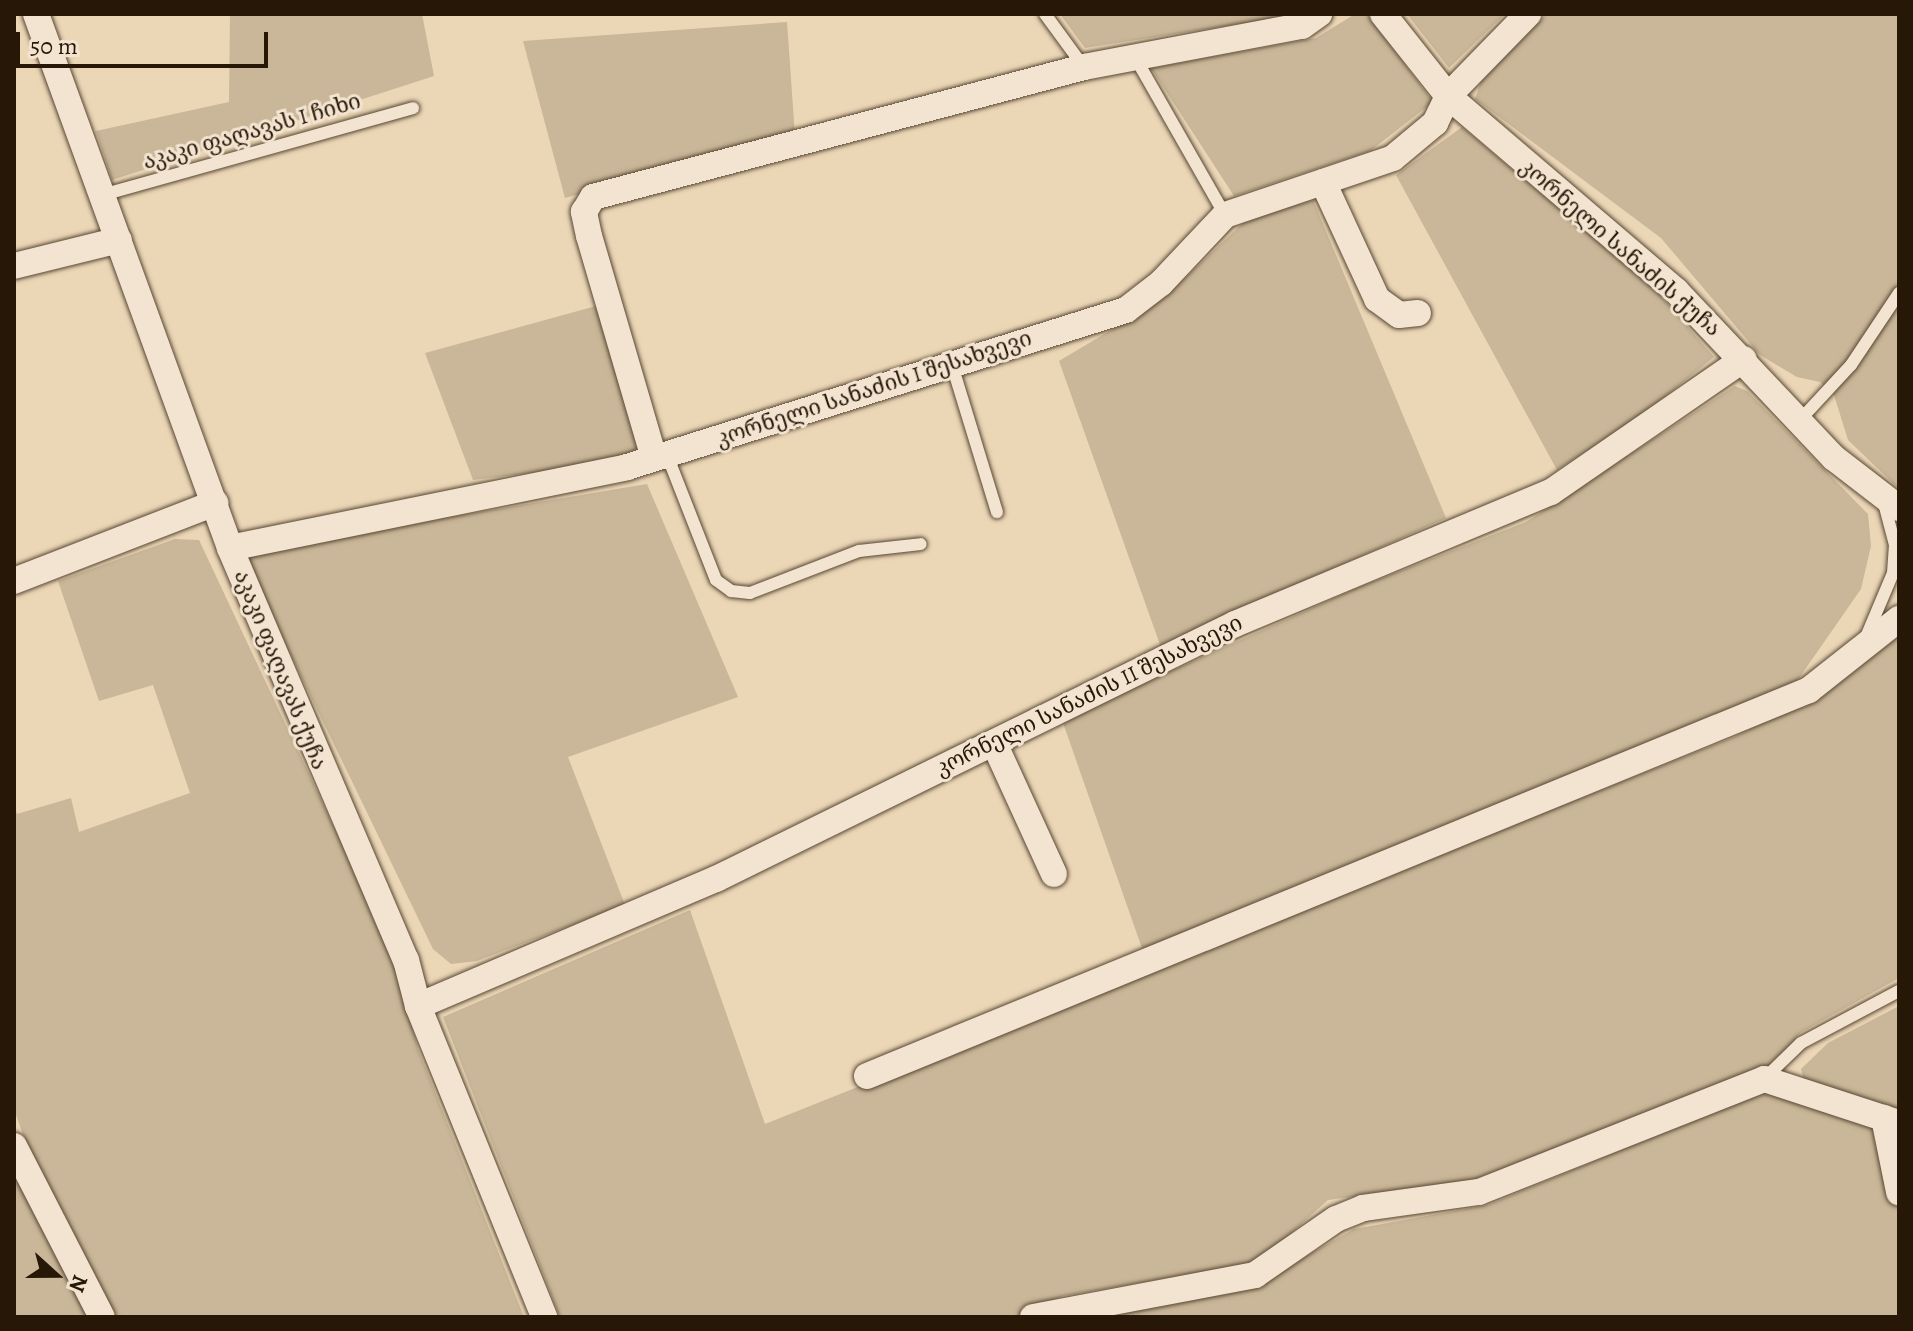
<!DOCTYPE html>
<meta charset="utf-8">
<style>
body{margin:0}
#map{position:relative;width:1913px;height:1331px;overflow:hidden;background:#ebd6b6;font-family:Alegreya,"Noto Serif Georgian",serif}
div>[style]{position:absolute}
.green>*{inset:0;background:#cab698}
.roads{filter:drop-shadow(0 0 2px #574733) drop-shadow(0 0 2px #574733)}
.service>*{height:12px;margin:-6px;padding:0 6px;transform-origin:6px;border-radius:6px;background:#f2e4d0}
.minor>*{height:26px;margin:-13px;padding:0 13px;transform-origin:13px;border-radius:13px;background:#f2e4d0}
span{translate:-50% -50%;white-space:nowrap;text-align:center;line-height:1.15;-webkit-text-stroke:6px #f2e4d0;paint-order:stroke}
.street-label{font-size:22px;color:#261707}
.frame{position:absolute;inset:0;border:16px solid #261707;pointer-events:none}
.north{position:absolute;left:16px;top:1235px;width:80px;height:80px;-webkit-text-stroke:6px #f2e4d0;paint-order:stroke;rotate:111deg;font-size:22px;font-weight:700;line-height:32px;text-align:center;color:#261707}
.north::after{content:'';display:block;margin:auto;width:28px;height:36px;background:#261707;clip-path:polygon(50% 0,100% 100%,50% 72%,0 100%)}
.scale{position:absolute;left:16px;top:32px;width:252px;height:36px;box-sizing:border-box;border:4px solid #261707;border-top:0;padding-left:10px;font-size:24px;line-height:28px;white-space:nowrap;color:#261707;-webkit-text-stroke:6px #f2e4d0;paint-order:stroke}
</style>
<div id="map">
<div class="green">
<i style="clip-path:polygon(230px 14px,422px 14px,434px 76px,112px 180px,96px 131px,229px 102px)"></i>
<i style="clip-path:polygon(1060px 14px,1303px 14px,1085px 48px)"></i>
<i style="clip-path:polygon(1355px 14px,1367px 14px,1433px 102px,1370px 151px,1234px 196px,1151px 68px,1316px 38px)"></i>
<i style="clip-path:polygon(1407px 14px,1505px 14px,1449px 68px)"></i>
<i style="clip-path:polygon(1547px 14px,1899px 14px,1899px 489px,1848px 440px,1834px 395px,1820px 382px,1797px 377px,1760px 355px,1661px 238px,1475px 99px,1481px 81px)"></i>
<i style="clip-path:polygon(787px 22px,795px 136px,565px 198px,523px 41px)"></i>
<i style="clip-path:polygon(1462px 127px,1655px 290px,1714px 357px,1641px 416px,1557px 470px,1396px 175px)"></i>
<i style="clip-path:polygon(1313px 200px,1446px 518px,1254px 604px,1163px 653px,1059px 361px,1163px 299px,1246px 220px)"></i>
<i style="clip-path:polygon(596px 306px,643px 440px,623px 462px,473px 480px,425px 353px)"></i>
<i style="clip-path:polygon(1735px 386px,1747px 391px,1868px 514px,1871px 546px,1861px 589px,1797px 681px,1144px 954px,1062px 720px,1357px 588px,1526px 522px)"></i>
<i style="clip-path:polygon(647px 484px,738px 697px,568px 757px,625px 905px,477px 961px,451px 964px,433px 949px,241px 552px)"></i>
<i style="clip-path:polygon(175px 539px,199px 540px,393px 953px,418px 1049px,524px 1317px,114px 1317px,33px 1163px,14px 1109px,14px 805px,17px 814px,71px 798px,79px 832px,190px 793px,153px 685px,99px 701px,58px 581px)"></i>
<i style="clip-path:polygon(1899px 628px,1899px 978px,1800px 1033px,1768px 1073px,1476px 1180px,1328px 1200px,1259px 1262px,1063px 1296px,1015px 1317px,560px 1317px,443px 1017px,690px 910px,765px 1124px,1734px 737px,1811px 699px)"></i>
<i style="clip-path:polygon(1899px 1006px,1899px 1111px,1805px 1085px,1801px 1069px,1828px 1043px)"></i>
<i style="clip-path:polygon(1762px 1092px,1899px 1137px,1899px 1317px,1090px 1317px,1252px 1287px,1354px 1229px,1488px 1205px)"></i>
<i style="clip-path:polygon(14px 1168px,89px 1317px,14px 1317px)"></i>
</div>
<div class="roads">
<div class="service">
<i style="left:1045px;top:14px;width:64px;rotate:53.8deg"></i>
<i style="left:1136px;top:59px;width:180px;rotate:60.3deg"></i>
<i style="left:102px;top:195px;width:323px;rotate:-15.6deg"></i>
<i style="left:952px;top:365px;width:154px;rotate:73deg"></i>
<i style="left:1800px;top:420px;width:75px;rotate:-47.2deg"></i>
<i style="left:1851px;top:365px;width:87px;rotate:-56.3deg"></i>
<i style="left:667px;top:455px;width:134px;rotate:68.6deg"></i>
<i style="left:716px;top:580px;width:19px;rotate:36deg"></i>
<i style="left:731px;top:591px;width:19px;rotate:6deg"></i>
<i style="left:750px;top:593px;width:117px;rotate:-21.1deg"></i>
<i style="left:859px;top:551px;width:62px;rotate:-6.4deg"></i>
<i style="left:1866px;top:637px;width:69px;rotate:-67.1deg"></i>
<i style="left:1893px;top:573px;width:28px;rotate:-86deg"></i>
<i style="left:1895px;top:545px;width:43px;rotate:-104.7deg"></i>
<i style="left:1765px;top:1078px;width:50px;rotate:-44.2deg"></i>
<i style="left:1801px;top:1043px;width:111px;rotate:-28deg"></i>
</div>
<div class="minor">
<i style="left:36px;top:14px;width:568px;rotate:70.03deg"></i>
<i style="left:230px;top:548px;width:448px;rotate:66.9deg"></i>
<i style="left:406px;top:960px;width:48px;rotate:75.4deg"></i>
<i style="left:418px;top:1006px;width:336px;rotate:67.9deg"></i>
<i style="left:1383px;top:14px;width:105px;rotate:51.6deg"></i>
<i style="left:1448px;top:96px;width:300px;rotate:40.5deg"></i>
<i style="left:1676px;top:291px;width:230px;rotate:46.6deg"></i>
<i style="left:1834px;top:458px;width:82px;rotate:37.6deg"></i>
<i style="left:1323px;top:182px;width:129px;rotate:65.2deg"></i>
<i style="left:1377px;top:299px;width:27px;rotate:36deg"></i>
<i style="left:1399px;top:315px;width:19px;rotate:-6deg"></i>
<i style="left:14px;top:266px;width:108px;rotate:-13.9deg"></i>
<i style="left:654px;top:458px;width:231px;rotate:-106.3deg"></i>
<i style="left:589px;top:236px;width:25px;rotate:-102deg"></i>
<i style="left:584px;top:212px;width:17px;rotate:-59deg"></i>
<i style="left:593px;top:197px;width:508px;rotate:-14.83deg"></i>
<i style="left:1084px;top:67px;width:222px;rotate:-10.7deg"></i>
<i style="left:1302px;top:26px;width:21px;rotate:-35deg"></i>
<i style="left:230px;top:548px;width:405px;rotate:-11.5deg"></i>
<i style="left:627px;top:467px;width:523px;rotate:-17.47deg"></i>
<i style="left:1126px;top:310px;width:44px;rotate:-37.6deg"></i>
<i style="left:1161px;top:283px;width:93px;rotate:-46.7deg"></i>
<i style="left:1225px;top:215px;width:177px;rotate:-18.7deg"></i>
<i style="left:1393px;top:158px;width:55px;rotate:-39.8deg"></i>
<i style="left:1435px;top:123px;width:30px;rotate:-64deg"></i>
<i style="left:1448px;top:96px;width:115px;rotate:-45.7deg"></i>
<i style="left:14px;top:581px;width:216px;rotate:-21.2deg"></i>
<i style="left:994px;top:743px;width:144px;rotate:65.4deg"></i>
<i style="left:418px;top:1006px;width:324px;rotate:-23.1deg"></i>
<i style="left:716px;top:879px;width:578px;rotate:-26.17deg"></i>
<i style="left:1235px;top:624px;width:342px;rotate:-22.7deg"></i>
<i style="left:1551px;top:492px;width:234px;rotate:-34.6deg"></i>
<i style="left:867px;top:1076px;width:1018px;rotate:-22.28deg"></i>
<i style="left:1809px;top:690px;width:115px;rotate:-38.3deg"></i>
<i style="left:1884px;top:1118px;width:76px;rotate:78.5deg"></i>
<i style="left:14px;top:1146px;width:192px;rotate:62.8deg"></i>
<i style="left:1033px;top:1317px;width:226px;rotate:-10.7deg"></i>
<i style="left:1255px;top:1275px;width:98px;rotate:-34.7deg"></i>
<i style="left:1336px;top:1219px;width:29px;rotate:-22deg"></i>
<i style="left:1363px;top:1208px;width:117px;rotate:-7.9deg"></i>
<i style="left:1479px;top:1192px;width:307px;rotate:-21.6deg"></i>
<i style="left:1764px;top:1079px;width:142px;rotate:18.1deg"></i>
</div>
</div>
<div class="street-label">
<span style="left:252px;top:132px;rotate:-16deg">აკაკი ფაღავას I ჩიხი</span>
<span style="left:1620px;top:248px;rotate:41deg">კორნელი სანაძის ქუჩა</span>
<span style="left:874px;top:389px;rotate:-18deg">კორნელი სანაძის I შესახვევი</span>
<span style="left:280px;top:670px;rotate:68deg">აკაკი ფაღავას ქუჩა</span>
<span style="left:1089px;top:696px;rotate:-26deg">კორნელი სანაძის II შესახვევი</span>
</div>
<div class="frame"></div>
<div class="north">N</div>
<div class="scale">50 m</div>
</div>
